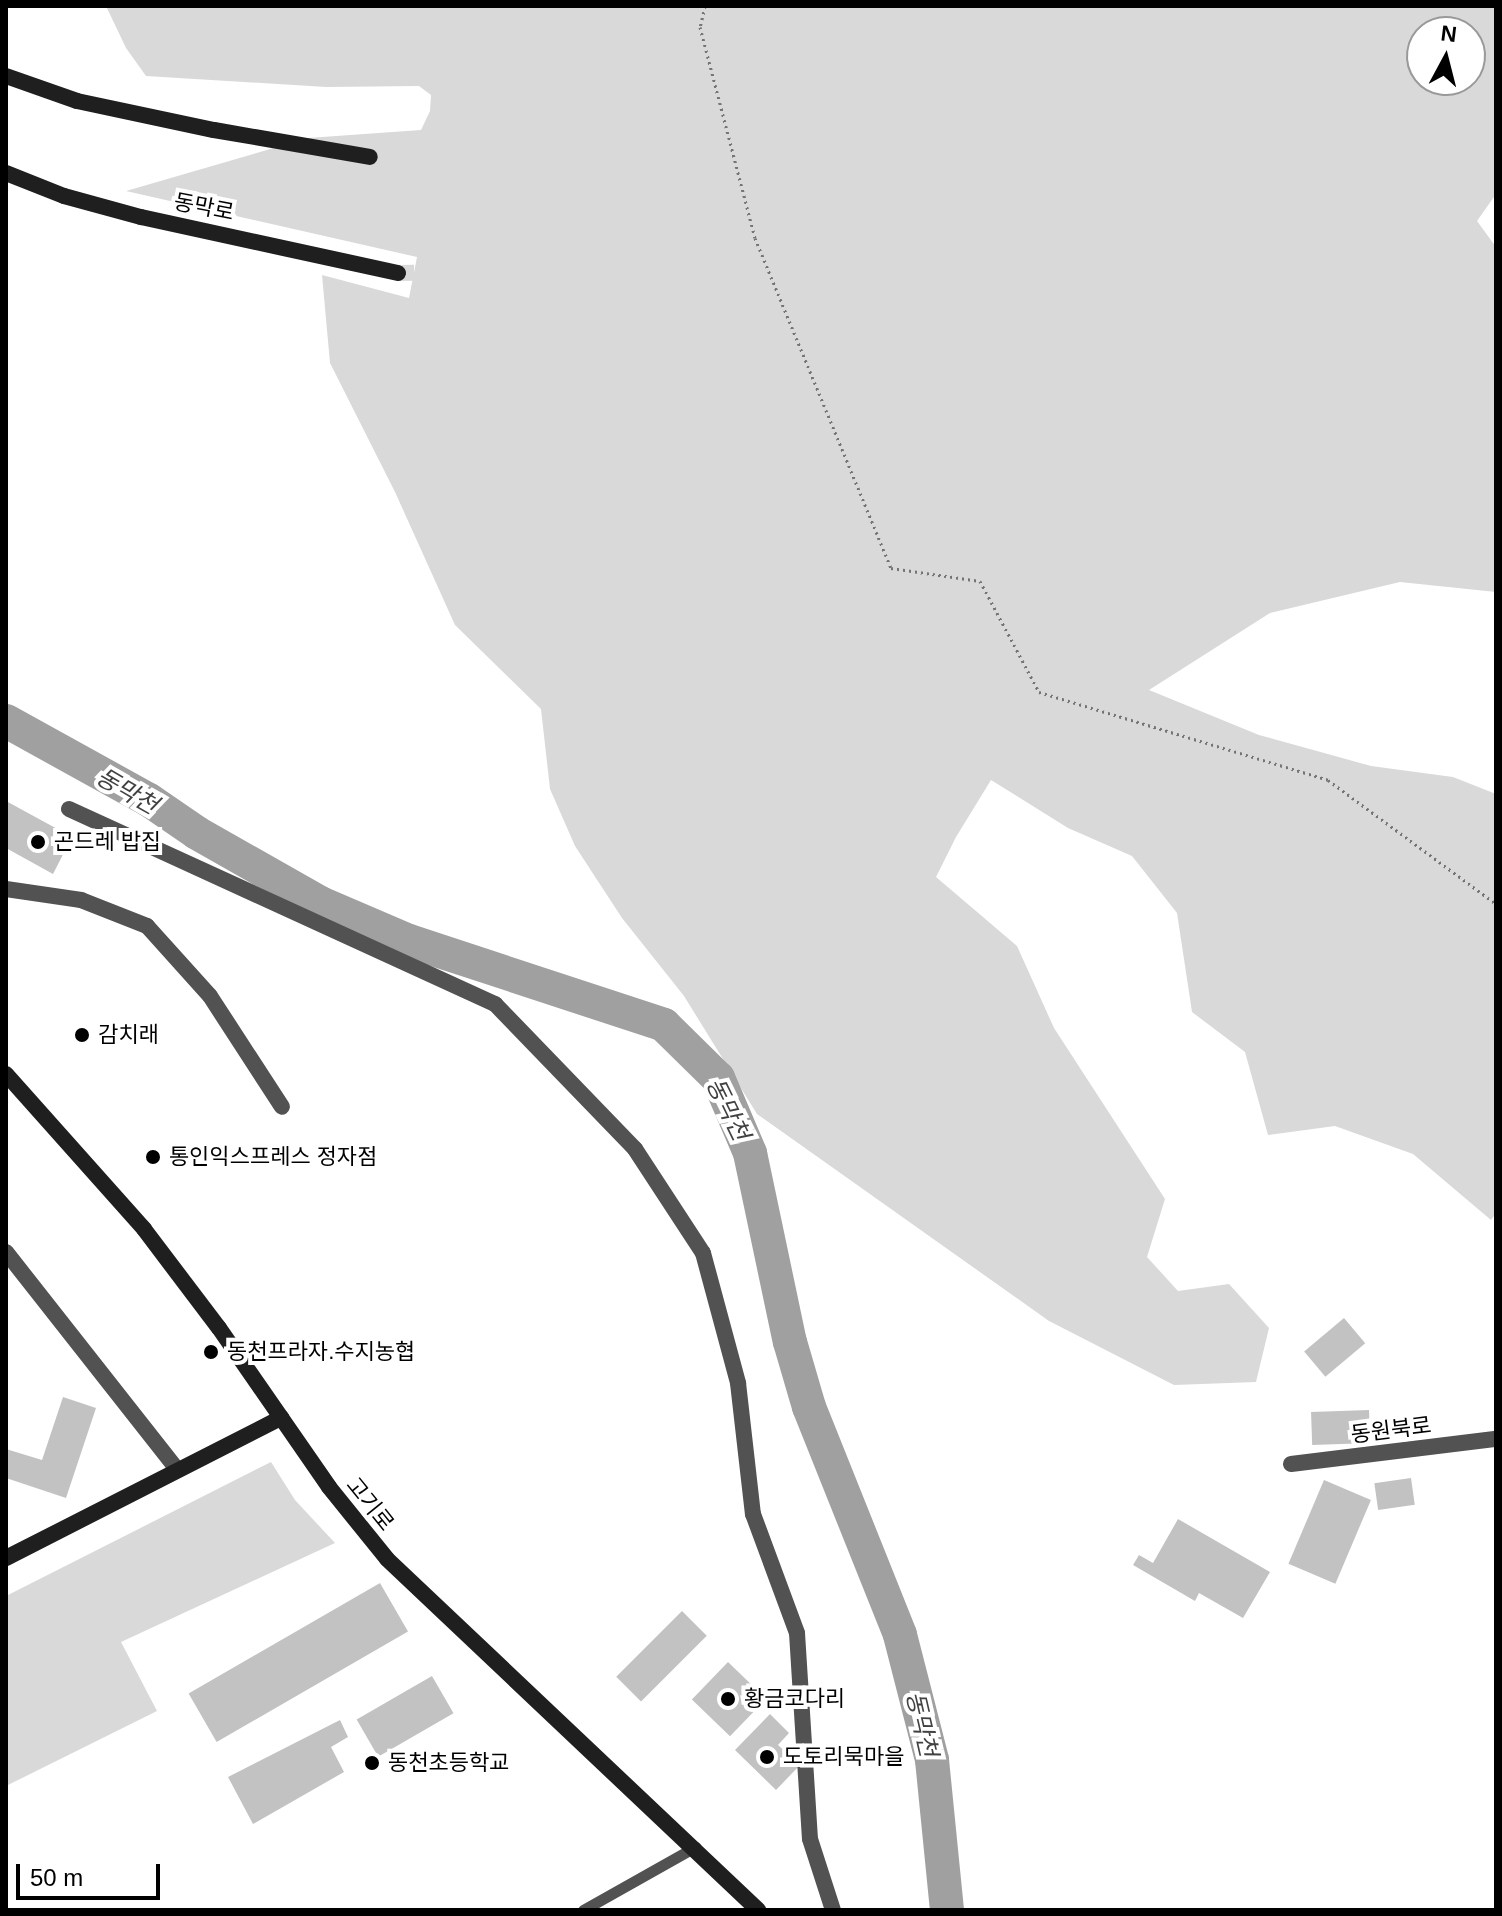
<!DOCTYPE html>
<meta charset="utf-8">
<style>
body{margin:0}
#map{position:relative;width:1502px;height:1916px;overflow:hidden;background:#fff;font-family:Helvetica,"Noto Sans KR",sans-serif}
div>[style]{position:absolute}
.green>*{inset:0;background:#d9d9d9}
.river>*{height:34px;margin:-17px;padding:0 17px;transform-origin:17px;border-radius:17px;background:#a0a0a0}
.building>*{inset:0;background:#c2c2c2;transform-origin:0 0}
.secondary-tunnel>*{height:16px;margin-top:-8px;transform-origin:0;background:repeating-linear-gradient(90deg,#d9d9d9 0 16px,transparent 0 24px)}
.path>*{height:3px;margin-top:-1.5px;transform-origin:0;background:repeating-linear-gradient(90deg,#747474 0 2px,transparent 0 6px)}
.lane>*{height:11px;margin:-5.5px;padding:0 5.5px;transform-origin:5.5px;border-radius:5.5px;background:#525252}
.street>*{height:16px;margin:-8px;padding:0 8px;transform-origin:8px;border-radius:8px;background:#525252}
.secondary>*{height:16px;margin:-8px;padding:0 8px;transform-origin:8px;border-radius:8px;background:#1f1f1f}
.dots>*{width:22px;height:22px;translate:-50% -50%;box-sizing:border-box;border:4px solid #fff;border-radius:50%}
span{translate:-50% -50%;white-space:nowrap;text-align:center;line-height:1.15;-webkit-text-stroke:8px #fff;paint-order:stroke}
.street-label{font-size:22px;color:#000}
.poi-label{font-size:22px;color:#000}
.left{translate:0 -50%;text-align:left}
.water-label{font-size:24px;color:#414141;font-style:italic}
.frame{position:absolute;inset:0;border:8px solid #000;pointer-events:none}
.north{position:absolute;left:1406px;top:16px;width:80px;height:80px;box-sizing:border-box;background:#fff;border:2px solid #999;border-radius:50%;rotate:7deg;font-size:22px;font-weight:700;line-height:32px;text-align:center;color:#000}
.north::after{content:'';display:block;margin:auto;width:28px;height:36px;background:#000;clip-path:polygon(50% 0,100% 100%,50% 72%,0 100%)}
.scale{position:absolute;left:16px;top:1864px;width:144px;height:36px;box-sizing:border-box;border:4px solid #000;border-top:0;padding-left:10px;font-size:24px;line-height:28px;white-space:nowrap;color:#000;-webkit-text-stroke:6px #fff;paint-order:stroke}
</style>
<div id="map">
<div class="green">
<i style="clip-path:polygon(evenodd,106px 6px,1496px 6px,1496px 194px,1477px 221px,1496px 247px,1496px 592px,1400px 582px,1270px 613px,1149px 690px,1259px 735px,1371px 766px,1453px 777px,1496px 794px,1496px 1213px,1491px 1220px,1413px 1154px,1335px 1126px,1268px 1135px,1245px 1052px,1192px 1012px,1177px 913px,1132px 856px,1068px 828px,991px 780px,956px 837px,936px 877px,1017px 946px,1054px 1028px,1165px 1199px,1147px 1257px,1178px 1291px,1229px 1284px,1269px 1328px,1256px 1382px,1174px 1385px,1049px 1321px,757px 1114px,684px 996px,622px 918px,575px 846px,550px 789px,541px 709px,455px 625px,395px 492px,330px 363px,322px 275px,409px 298px,417px 257px,126px 191px,308px 138px,421px 130px,430px 111px,431px 95px,419px 86px,326px 87px,146px 76px,126px 48px,106px 6px,1422px 32px,1470px 32px,1470px 80px,1422px 80px,1422px 32px)"></i>
<i style="clip-path:polygon(271px 1462px,295px 1500px,335px 1543px,121px 1642px,157px 1711px,6px 1786px,6px 1596px)"></i>
</div>
<div class="river">
<i style="left:6px;top:721px;width:163px;rotate:28.9deg"></i>
<i style="left:149px;top:800px;width:58px;rotate:34.5deg"></i>
<i style="left:197px;top:833px;width:142px;rotate:29.6deg"></i>
<i style="left:320px;top:903px;width:97px;rotate:23.1deg"></i>
<i style="left:409px;top:941px;width:268px;rotate:18.2deg"></i>
<i style="left:664px;top:1025px;width:76px;rotate:44.5deg"></i>
<i style="left:718px;top:1078px;width:82px;rotate:66.9deg"></i>
<i style="left:750px;top:1153px;width:193px;rotate:78.1deg"></i>
<i style="left:790px;top:1342px;width:68px;rotate:73.7deg"></i>
<i style="left:809px;top:1407px;width:245px;rotate:68.2deg"></i>
<i style="left:900px;top:1635px;width:129px;rotate:75.6deg"></i>
<i style="left:932px;top:1760px;width:151px;rotate:84.3deg"></i>
</div>
<div class="building">
<i style="clip-path:polygon(6px 801px,72px 837px,53px 874px,6px 848px)"></i>
<i style="left:1344px;top:1318px;width:33px;height:52px;rotate:50deg"></i>
<i style="clip-path:polygon(63px 1397px,96px 1408px,66px 1498px,6px 1478px,6px 1449px,42px 1460px)"></i>
<i style="left:1369px;top:1410px;width:33px;height:58px;rotate:88deg"></i>
<i style="left:1411px;top:1478px;width:27px;height:37px;rotate:82deg"></i>
<i style="left:1324px;top:1480px;width:51px;height:91px;rotate:23deg"></i>
<i style="clip-path:polygon(1178px 1519px,1270px 1572px,1243px 1618px,1199px 1593px,1195px 1601px,1133px 1565px,1139px 1555px,1153px 1563px)"></i>
<i style="left:380px;top:1583px;width:56px;height:221px;rotate:60deg"></i>
<i style="left:682px;top:1611px;width:35px;height:93px;rotate:45deg"></i>
<i style="left:728px;top:1662px;width:53px;height:52px;rotate:44deg"></i>
<i style="left:432px;top:1676px;width:43px;height:87px;rotate:60deg"></i>
<i style="clip-path:polygon(770px 1714px,789px 1733px,778px 1745px,800px 1765px,776px 1790px,735px 1750px)"></i>
<i style="clip-path:polygon(340px 1720px,348px 1737px,331px 1747px,344px 1772px,253px 1824px,228px 1777px)"></i>
</div>
<div class="secondary-tunnel">
<i style="left:370px;top:157px;width:772px;rotate:0.89deg"></i>
<i style="left:1142px;top:169px;width:354px;rotate:-1.1deg"></i>
<i style="left:398px;top:273px;width:1098px;rotate:-0.89deg"></i>
</div>
<div class="path">
<i style="left:705px;top:6px;width:22px;rotate:103deg"></i>
<i style="left:700px;top:27px;width:218px;rotate:75.4deg"></i>
<i style="left:755px;top:238px;width:357px;rotate:67.6deg"></i>
<i style="left:891px;top:568px;width:90px;rotate:8.3deg"></i>
<i style="left:980px;top:581px;width:126px;rotate:62deg"></i>
<i style="left:1039px;top:692px;width:302px;rotate:16.9deg"></i>
<i style="left:1328px;top:780px;width:209px;rotate:36.4deg"></i>
</div>
<div class="lane">
<i style="left:583px;top:1910px;width:129px;rotate:-29.4deg"></i>
</div>
<div class="street">
<i style="left:69px;top:809px;width:469px;rotate:24.6deg"></i>
<i style="left:495px;top:1004px;width:202px;rotate:46deg"></i>
<i style="left:635px;top:1149px;width:124px;rotate:56.8deg"></i>
<i style="left:703px;top:1253px;width:135px;rotate:74.9deg"></i>
<i style="left:738px;top:1383px;width:132px;rotate:83.5deg"></i>
<i style="left:753px;top:1514px;width:127px;rotate:69.7deg"></i>
<i style="left:797px;top:1633px;width:206px;rotate:86.4deg"></i>
<i style="left:810px;top:1839px;width:75px;rotate:72.1deg"></i>
<i style="left:6px;top:889px;width:76px;rotate:8.3deg"></i>
<i style="left:81px;top:900px;width:71px;rotate:21.5deg"></i>
<i style="left:147px;top:926px;width:94px;rotate:48deg"></i>
<i style="left:210px;top:996px;width:132px;rotate:57deg"></i>
<i style="left:6px;top:1252px;width:276px;rotate:51.8deg"></i>
<i style="left:1291px;top:1464px;width:207px;rotate:-7deg"></i>
</div>
<div class="secondary">
<i style="left:6px;top:76px;width:75px;rotate:19.4deg"></i>
<i style="left:77px;top:101px;width:140px;rotate:12deg"></i>
<i style="left:214px;top:130px;width:158px;rotate:9.8deg"></i>
<i style="left:6px;top:173px;width:62px;rotate:21.6deg"></i>
<i style="left:64px;top:196px;width:80px;rotate:15.3deg"></i>
<i style="left:141px;top:217px;width:263px;rotate:12.3deg"></i>
<i style="left:6px;top:1074px;width:208px;rotate:48.3deg"></i>
<i style="left:144px;top:1229px;width:124px;rotate:52.9deg"></i>
<i style="left:219px;top:1328px;width:193px;rotate:55.3deg"></i>
<i style="left:329px;top:1487px;width:92px;rotate:51.1deg"></i>
<i style="left:387px;top:1559px;width:511px;rotate:43.41deg"></i>
<i style="left:6px;top:1558px;width:309px;rotate:-27deg"></i>
</div>
<div class="dots">
<i style="left:38px;top:842px;background:#000"></i>
<i style="left:82px;top:1035px;background:#000"></i>
<i style="left:153px;top:1157px;background:#000"></i>
<i style="left:211px;top:1352px;background:#000"></i>
<i style="left:728px;top:1699px;background:#000"></i>
<i style="left:767px;top:1757px;background:#000"></i>
<i style="left:372px;top:1763px;background:#000"></i>
</div>
<div class="street-label">
<span style="left:204px;top:207px;rotate:11deg">동막로</span>
<span style="left:1391px;top:1430px;rotate:-7deg">동원북로</span>
<span style="left:370px;top:1504px;rotate:51deg">고기로</span>
</div>
<div class="poi-label">
<span class="left" style="left:54px;top:842px">곤드레 밥집</span>
<span class="left" style="left:98px;top:1035px">감치래</span>
<span class="left" style="left:169px;top:1157px">통인익스프레스 정자점</span>
<span class="left" style="left:227px;top:1352px">동천프라자.수지농협</span>
<span class="left" style="left:744px;top:1699px">황금코다리</span>
<span class="left" style="left:783px;top:1757px">도토리묵마을</span>
<span class="left" style="left:388px;top:1763px">동천초등학교</span>
</div>
<div class="water-label">
<span style="left:127px;top:791px;rotate:30deg">동막천</span>
<span style="left:728px;top:1109px;rotate:64deg">동막천</span>
<span style="left:922px;top:1724px;rotate:77deg">동막천</span>
</div>
<div class="frame"></div>
<div class="north">N</div>
<div class="scale">50 m</div>
</div>
